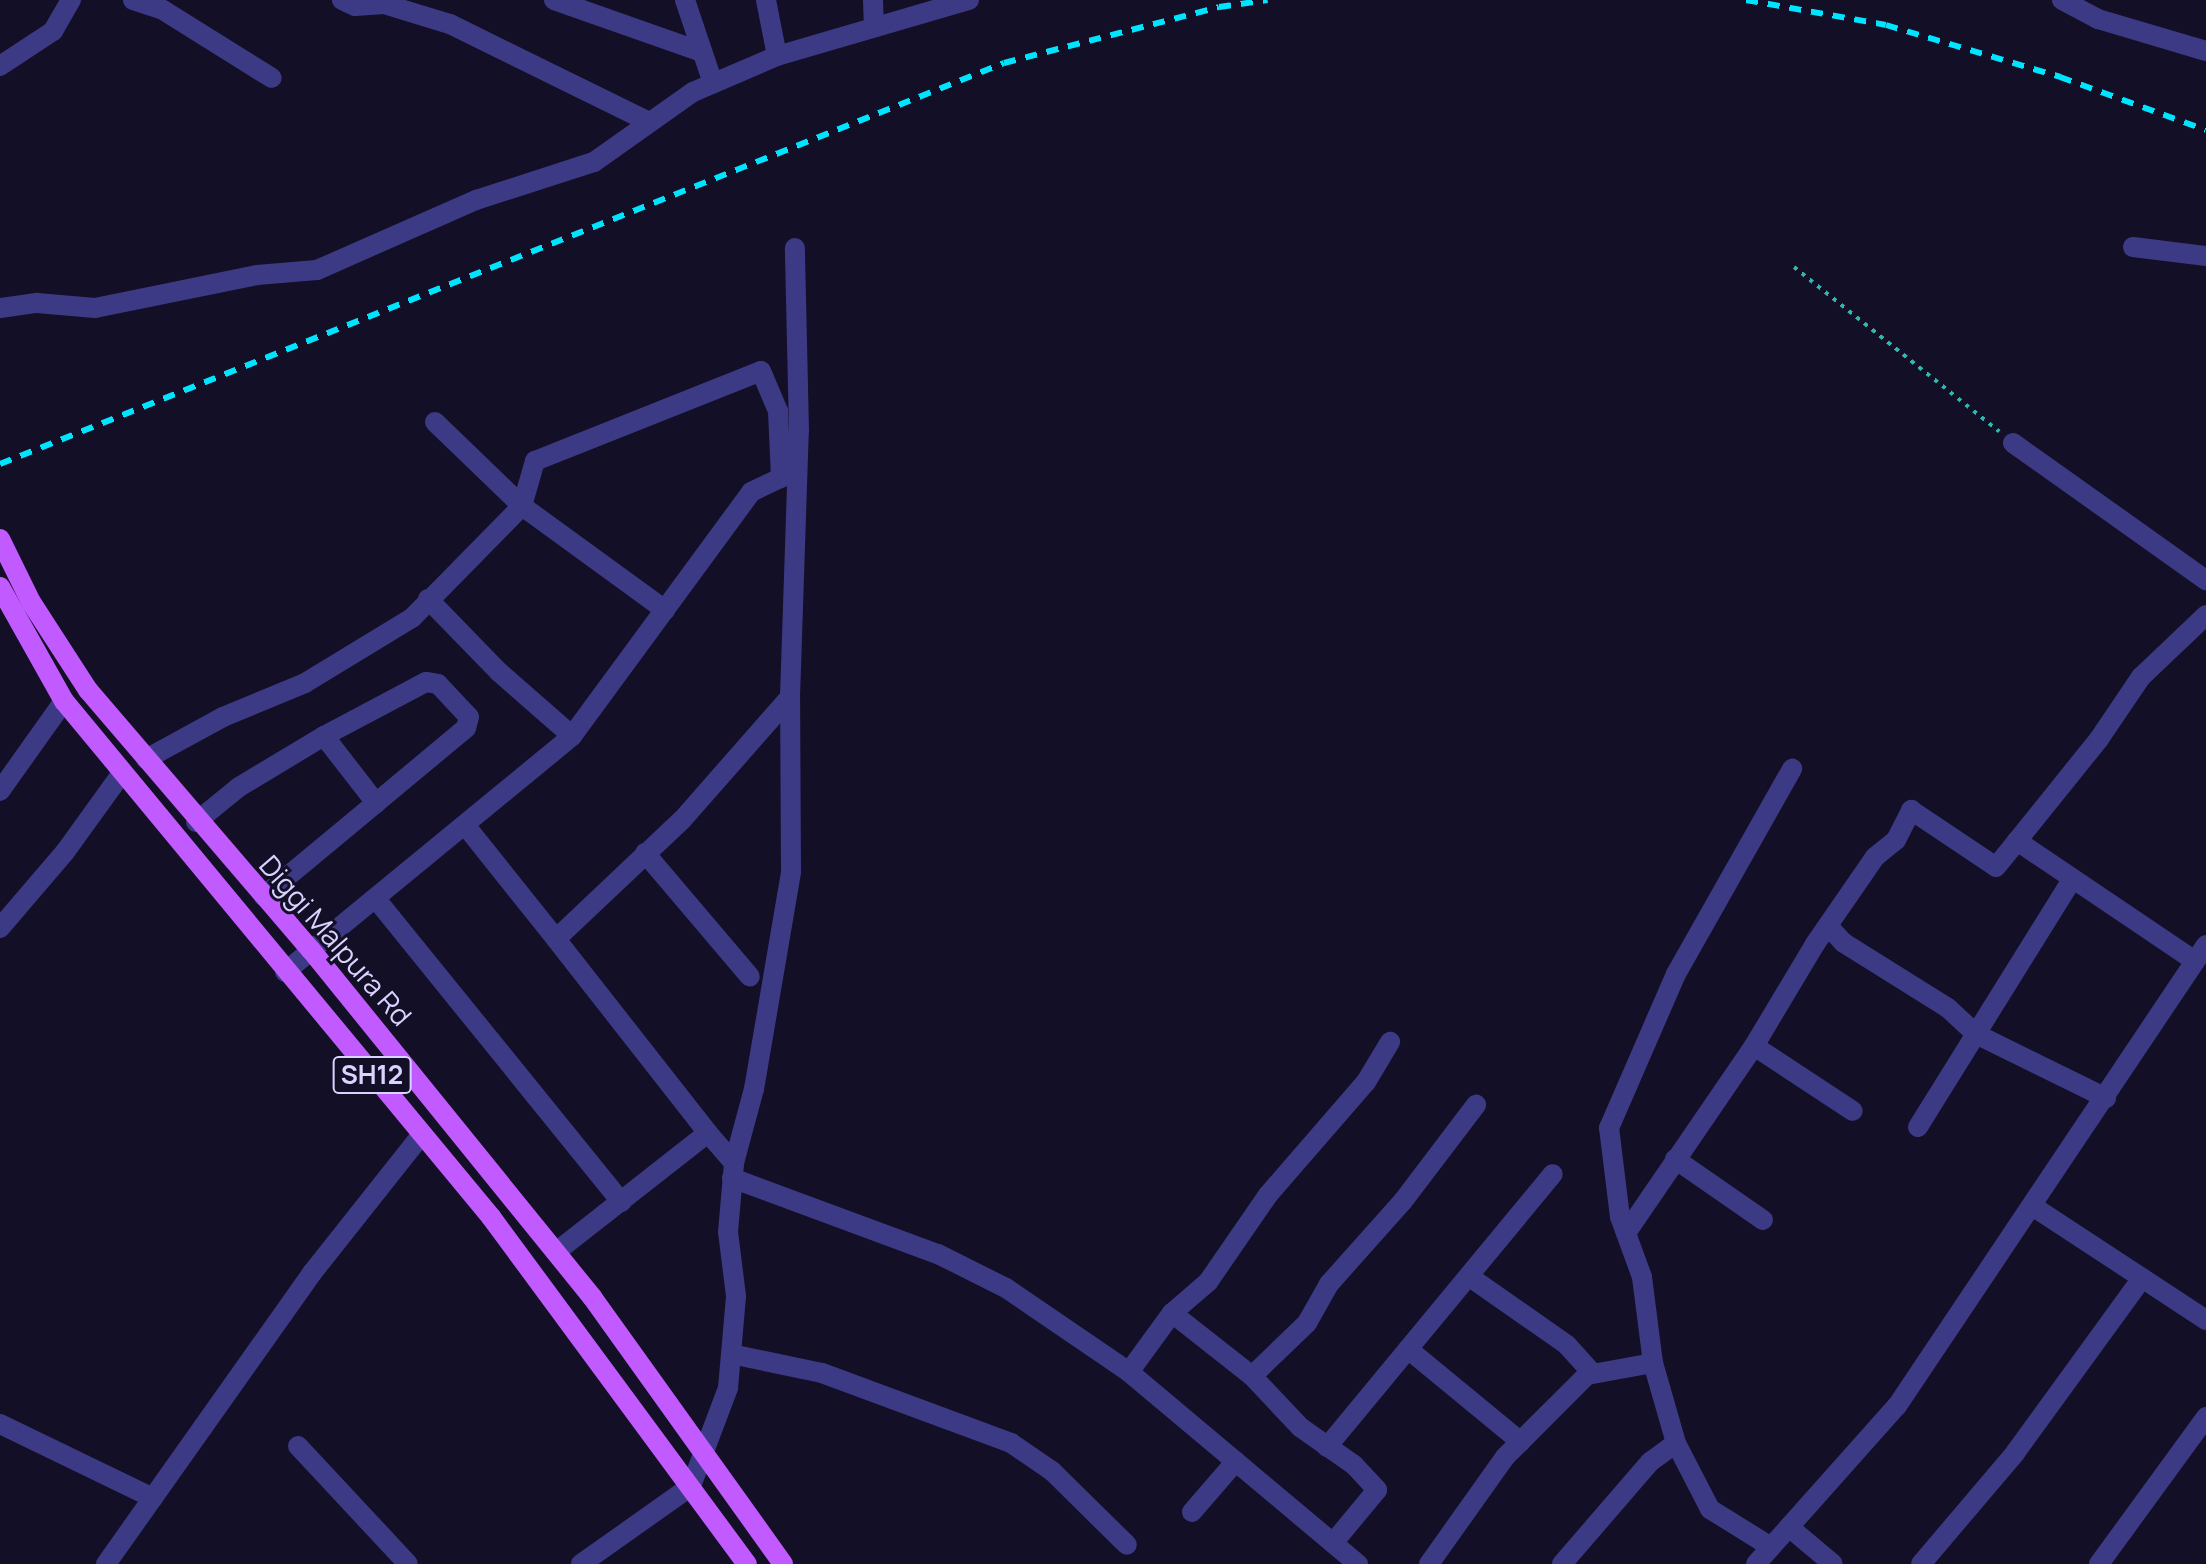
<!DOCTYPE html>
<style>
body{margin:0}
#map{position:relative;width:2206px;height:1564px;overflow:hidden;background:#130f26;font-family:Manrope,sans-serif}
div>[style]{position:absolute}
.path>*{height:4px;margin-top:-2px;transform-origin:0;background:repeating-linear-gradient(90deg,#2fb8b0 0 4px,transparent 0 10px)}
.minor>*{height:20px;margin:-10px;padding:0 10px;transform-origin:10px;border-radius:10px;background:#3d3a85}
.primary>*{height:20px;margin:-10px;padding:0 10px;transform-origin:10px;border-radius:10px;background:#c25bff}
.rail>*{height:6px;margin-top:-3px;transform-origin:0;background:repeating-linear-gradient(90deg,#00e5ff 0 12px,transparent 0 22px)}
span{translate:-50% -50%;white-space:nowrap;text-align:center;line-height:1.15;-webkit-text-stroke:6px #130f26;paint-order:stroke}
.shield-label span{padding:2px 6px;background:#130f26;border:2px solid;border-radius:6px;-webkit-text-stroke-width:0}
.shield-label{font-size:26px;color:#d9d4ff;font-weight:700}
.street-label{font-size:28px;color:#d9d4ff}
</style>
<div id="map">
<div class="path">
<i style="left:1794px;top:267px;width:263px;rotate:38.7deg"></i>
</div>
<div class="minor">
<i style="left:133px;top:0;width:32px;rotate:18deg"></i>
<i style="left:163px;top:10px;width:128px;rotate:32deg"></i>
<i style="left:342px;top:0;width:14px;rotate:25deg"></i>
<i style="left:355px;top:6px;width:29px;rotate:-4deg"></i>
<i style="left:384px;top:4px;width:69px;rotate:16.9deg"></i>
<i style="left:450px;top:24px;width:222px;rotate:26.2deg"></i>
<i style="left:554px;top:0;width:154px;rotate:19.4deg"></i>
<i style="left:685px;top:0;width:88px;rotate:71.4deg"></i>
<i style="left:766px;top:0;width:57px;rotate:78.9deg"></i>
<i style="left:873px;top:0;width:25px;rotate:88deg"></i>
<i style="left:2062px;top:0;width:41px;rotate:27.8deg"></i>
<i style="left:2098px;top:19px;width:113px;rotate:16.5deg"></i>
<i style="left:0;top:66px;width:64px;rotate:-33.4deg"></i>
<i style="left:53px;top:31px;width:36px;rotate:-60deg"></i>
<i style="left:2133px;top:247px;width:74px;rotate:7deg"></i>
<i style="left:0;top:308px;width:37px;rotate:-8deg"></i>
<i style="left:37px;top:303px;width:58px;rotate:4.9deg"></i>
<i style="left:95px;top:308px;width:165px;rotate:-11.5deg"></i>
<i style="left:257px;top:275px;width:60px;rotate:-4.8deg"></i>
<i style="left:317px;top:270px;width:174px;rotate:-23.8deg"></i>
<i style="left:476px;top:200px;width:124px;rotate:-17.9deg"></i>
<i style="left:594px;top:162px;width:121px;rotate:-35.3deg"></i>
<i style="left:693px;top:92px;width:91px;rotate:-23.2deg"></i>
<i style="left:777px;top:56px;width:200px;rotate:-16.3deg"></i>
<i style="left:435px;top:422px;width:121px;rotate:44deg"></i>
<i style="left:522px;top:506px;width:177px;rotate:36deg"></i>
<i style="left:2013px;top:443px;width:237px;rotate:35.4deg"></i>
<i style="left:428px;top:599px;width:102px;rotate:45.8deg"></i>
<i style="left:499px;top:672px;width:97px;rotate:41.2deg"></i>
<i style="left:324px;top:736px;width:115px;rotate:-27.9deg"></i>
<i style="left:426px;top:682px;width:12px;rotate:9deg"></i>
<i style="left:438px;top:684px;width:45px;rotate:46.8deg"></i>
<i style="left:469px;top:717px;width:11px;rotate:105deg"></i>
<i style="left:466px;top:728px;width:117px;rotate:140.2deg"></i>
<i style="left:146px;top:759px;width:88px;rotate:-28.6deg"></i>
<i style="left:223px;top:717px;width:89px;rotate:-22.5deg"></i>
<i style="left:305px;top:683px;width:125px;rotate:-31.3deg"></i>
<i style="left:412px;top:618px;width:157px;rotate:-45.5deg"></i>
<i style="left:522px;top:506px;width:47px;rotate:-73.9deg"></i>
<i style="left:535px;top:461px;width:243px;rotate:-21.7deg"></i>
<i style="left:761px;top:371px;width:43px;rotate:67deg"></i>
<i style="left:778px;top:411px;width:67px;rotate:87.4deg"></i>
<i style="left:0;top:791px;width:110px;rotate:-54.6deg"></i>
<i style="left:196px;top:822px;width:55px;rotate:-39.1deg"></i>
<i style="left:239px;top:787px;width:99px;rotate:-31deg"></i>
<i style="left:324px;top:736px;width:85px;rotate:52.2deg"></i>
<i style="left:376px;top:803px;width:146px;rotate:140.3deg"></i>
<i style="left:465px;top:825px;width:146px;rotate:51.4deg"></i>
<i style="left:645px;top:853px;width:162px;rotate:49.7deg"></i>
<i style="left:376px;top:899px;width:390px;rotate:51deg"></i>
<i style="left:1828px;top:926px;width:23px;rotate:47deg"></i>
<i style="left:1844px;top:943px;width:123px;rotate:32deg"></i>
<i style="left:1948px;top:1008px;width:38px;rotate:43deg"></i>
<i style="left:1976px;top:1034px;width:145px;rotate:26.2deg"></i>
<i style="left:0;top:928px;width:100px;rotate:-49.5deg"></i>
<i style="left:65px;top:852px;width:97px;rotate:-54.2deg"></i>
<i style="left:2195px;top:961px;width:215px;rotate:-146deg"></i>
<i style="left:2017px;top:841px;width:131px;rotate:-51.2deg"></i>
<i style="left:2099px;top:739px;width:75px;rotate:-55.9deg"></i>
<i style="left:2141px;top:677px;width:90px;rotate:-43.6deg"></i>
<i style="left:285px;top:972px;width:372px;rotate:-39.4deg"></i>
<i style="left:572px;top:736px;width:303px;rotate:-53.7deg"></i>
<i style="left:751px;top:492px;width:47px;rotate:-25.5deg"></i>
<i style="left:1754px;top:1046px;width:118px;rotate:33.3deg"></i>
<i style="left:1918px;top:1127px;width:291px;rotate:-58.1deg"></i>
<i style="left:708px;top:1133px;width:246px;rotate:-128.1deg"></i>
<i style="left:556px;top:939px;width:173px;rotate:-43.4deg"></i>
<i style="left:682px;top:820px;width:164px;rotate:-48.7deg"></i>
<i style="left:1675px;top:1159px;width:107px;rotate:34.7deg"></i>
<i style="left:732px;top:1178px;width:220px;rotate:20.3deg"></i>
<i style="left:938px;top:1254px;width:76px;rotate:26.6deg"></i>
<i style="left:1006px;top:1288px;width:149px;rotate:34.3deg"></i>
<i style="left:1129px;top:1372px;width:299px;rotate:40deg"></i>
<i style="left:2034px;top:1207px;width:206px;rotate:33.3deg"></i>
<i style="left:1626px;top:1233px;width:227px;rotate:-55.6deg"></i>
<i style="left:1754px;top:1046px;width:119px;rotate:-59.1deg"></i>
<i style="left:1815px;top:944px;width:106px;rotate:-55.4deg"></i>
<i style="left:1875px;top:857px;width:27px;rotate:-39deg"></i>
<i style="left:1896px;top:840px;width:34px;rotate:-63deg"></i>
<i style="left:1911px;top:810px;width:102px;rotate:33.8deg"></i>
<i style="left:1996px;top:867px;width:33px;rotate:-51deg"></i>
<i style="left:556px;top:1252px;width:193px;rotate:-38.1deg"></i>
<i style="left:708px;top:1133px;width:40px;rotate:49deg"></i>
<i style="left:1470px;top:1277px;width:118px;rotate:35deg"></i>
<i style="left:1567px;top:1345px;width:38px;rotate:48deg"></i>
<i style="left:1172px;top:1313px;width:102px;rotate:38.2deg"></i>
<i style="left:1252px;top:1376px;width:70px;rotate:46.7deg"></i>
<i style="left:1300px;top:1427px;width:66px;rotate:35.1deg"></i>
<i style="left:1354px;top:1465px;width:34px;rotate:47deg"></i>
<i style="left:1377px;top:1490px;width:69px;rotate:129.7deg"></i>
<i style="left:1408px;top:1349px;width:146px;rotate:39.5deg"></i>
<i style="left:731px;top:1354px;width:93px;rotate:11.8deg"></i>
<i style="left:822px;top:1373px;width:202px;rotate:20.3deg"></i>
<i style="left:1011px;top:1443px;width:50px;rotate:34.3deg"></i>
<i style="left:1052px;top:1471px;width:105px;rotate:44.6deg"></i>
<i style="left:1129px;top:1372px;width:73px;rotate:-53.9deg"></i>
<i style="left:1172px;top:1313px;width:48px;rotate:-40.7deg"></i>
<i style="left:1208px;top:1282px;width:106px;rotate:-55.4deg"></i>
<i style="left:1268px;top:1195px;width:150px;rotate:-49.1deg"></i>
<i style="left:1366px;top:1082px;width:47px;rotate:-59deg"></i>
<i style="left:1252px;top:1376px;width:76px;rotate:-43.9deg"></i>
<i style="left:1307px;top:1323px;width:45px;rotate:-60.6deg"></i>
<i style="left:1329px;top:1284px;width:111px;rotate:-48.3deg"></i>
<i style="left:1403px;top:1201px;width:121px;rotate:-52.8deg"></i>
<i style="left:0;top:1424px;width:170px;rotate:25.8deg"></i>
<i style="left:298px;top:1446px;width:161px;rotate:47deg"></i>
<i style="left:1327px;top:1447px;width:354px;rotate:-50.4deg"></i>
<i style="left:1192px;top:1512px;width:67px;rotate:-49.2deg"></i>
<i style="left:1789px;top:1527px;width:57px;rotate:40.1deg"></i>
<i style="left:1771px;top:1547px;width:72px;rotate:-148.1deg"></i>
<i style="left:1710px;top:1509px;width:74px;rotate:-117.3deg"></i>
<i style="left:1676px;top:1443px;width:83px;rotate:-106deg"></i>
<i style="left:1653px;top:1363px;width:87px;rotate:-97.3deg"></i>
<i style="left:1642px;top:1277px;width:64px;rotate:-110.1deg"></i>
<i style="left:1620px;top:1217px;width:90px;rotate:-97deg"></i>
<i style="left:1609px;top:1128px;width:168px;rotate:-66.5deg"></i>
<i style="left:1676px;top:974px;width:236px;rotate:-60.5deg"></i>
<i style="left:106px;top:1564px;width:357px;rotate:-54.7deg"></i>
<i style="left:312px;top:1273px;width:177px;rotate:-51.6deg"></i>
<i style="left:581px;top:1564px;width:135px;rotate:-35.3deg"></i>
<i style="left:691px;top:1486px;width:105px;rotate:-69.3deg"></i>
<i style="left:728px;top:1388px;width:92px;rotate:-85deg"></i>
<i style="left:736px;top:1296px;width:64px;rotate:-97.1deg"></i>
<i style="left:728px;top:1232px;width:69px;rotate:-85deg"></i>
<i style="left:734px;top:1163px;width:77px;rotate:-74.9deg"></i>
<i style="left:754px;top:1089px;width:220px;rotate:-80.3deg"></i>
<i style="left:791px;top:872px;width:175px;rotate:-90.3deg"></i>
<i style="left:790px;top:697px;width:266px;rotate:-88.1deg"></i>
<i style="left:799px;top:431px;width:183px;rotate:-91.3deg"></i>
<i style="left:1429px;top:1564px;width:131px;rotate:-54.6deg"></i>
<i style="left:1505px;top:1457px;width:116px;rotate:-45deg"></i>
<i style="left:1587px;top:1375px;width:67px;rotate:-10.3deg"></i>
<i style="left:1562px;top:1564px;width:135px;rotate:-49.2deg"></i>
<i style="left:1650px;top:1462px;width:32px;rotate:-36deg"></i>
<i style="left:1756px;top:1564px;width:212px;rotate:-48.3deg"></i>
<i style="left:1897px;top:1406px;width:555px;rotate:-56.17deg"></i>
<i style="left:1921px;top:1564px;width:145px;rotate:-49.7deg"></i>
<i style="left:2015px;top:1453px;width:216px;rotate:-54deg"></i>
<i style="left:2099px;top:1564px;width:182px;rotate:-53.9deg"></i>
</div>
<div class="primary">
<i style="left:0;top:539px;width:70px;rotate:63.8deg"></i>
<i style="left:31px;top:602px;width:105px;rotate:57.1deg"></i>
<i style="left:88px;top:690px;width:343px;rotate:49.4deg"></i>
<i style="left:311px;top:950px;width:447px;rotate:51deg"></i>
<i style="left:592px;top:1297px;width:328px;rotate:54.4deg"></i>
<i style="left:0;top:587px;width:131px;rotate:60.7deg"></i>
<i style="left:64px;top:701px;width:670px;rotate:50.39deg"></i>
<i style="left:491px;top:1217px;width:431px;rotate:53.6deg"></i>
</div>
<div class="rail">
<i style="left:1746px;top:0;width:142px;rotate:10.1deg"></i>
<i style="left:1886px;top:25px;width:182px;rotate:16.6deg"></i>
<i style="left:2060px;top:77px;width:155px;rotate:20deg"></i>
<i style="left:0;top:464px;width:1081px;rotate:-21.77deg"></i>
<i style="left:1004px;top:63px;width:222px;rotate:-14.6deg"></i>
<i style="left:1219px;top:7px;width:49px;rotate:-8.1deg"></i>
</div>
<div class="shield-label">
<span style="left:372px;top:1075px">SH12</span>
</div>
<div class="street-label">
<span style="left:336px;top:940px;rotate:49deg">Diggi Malpura Rd</span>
</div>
</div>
